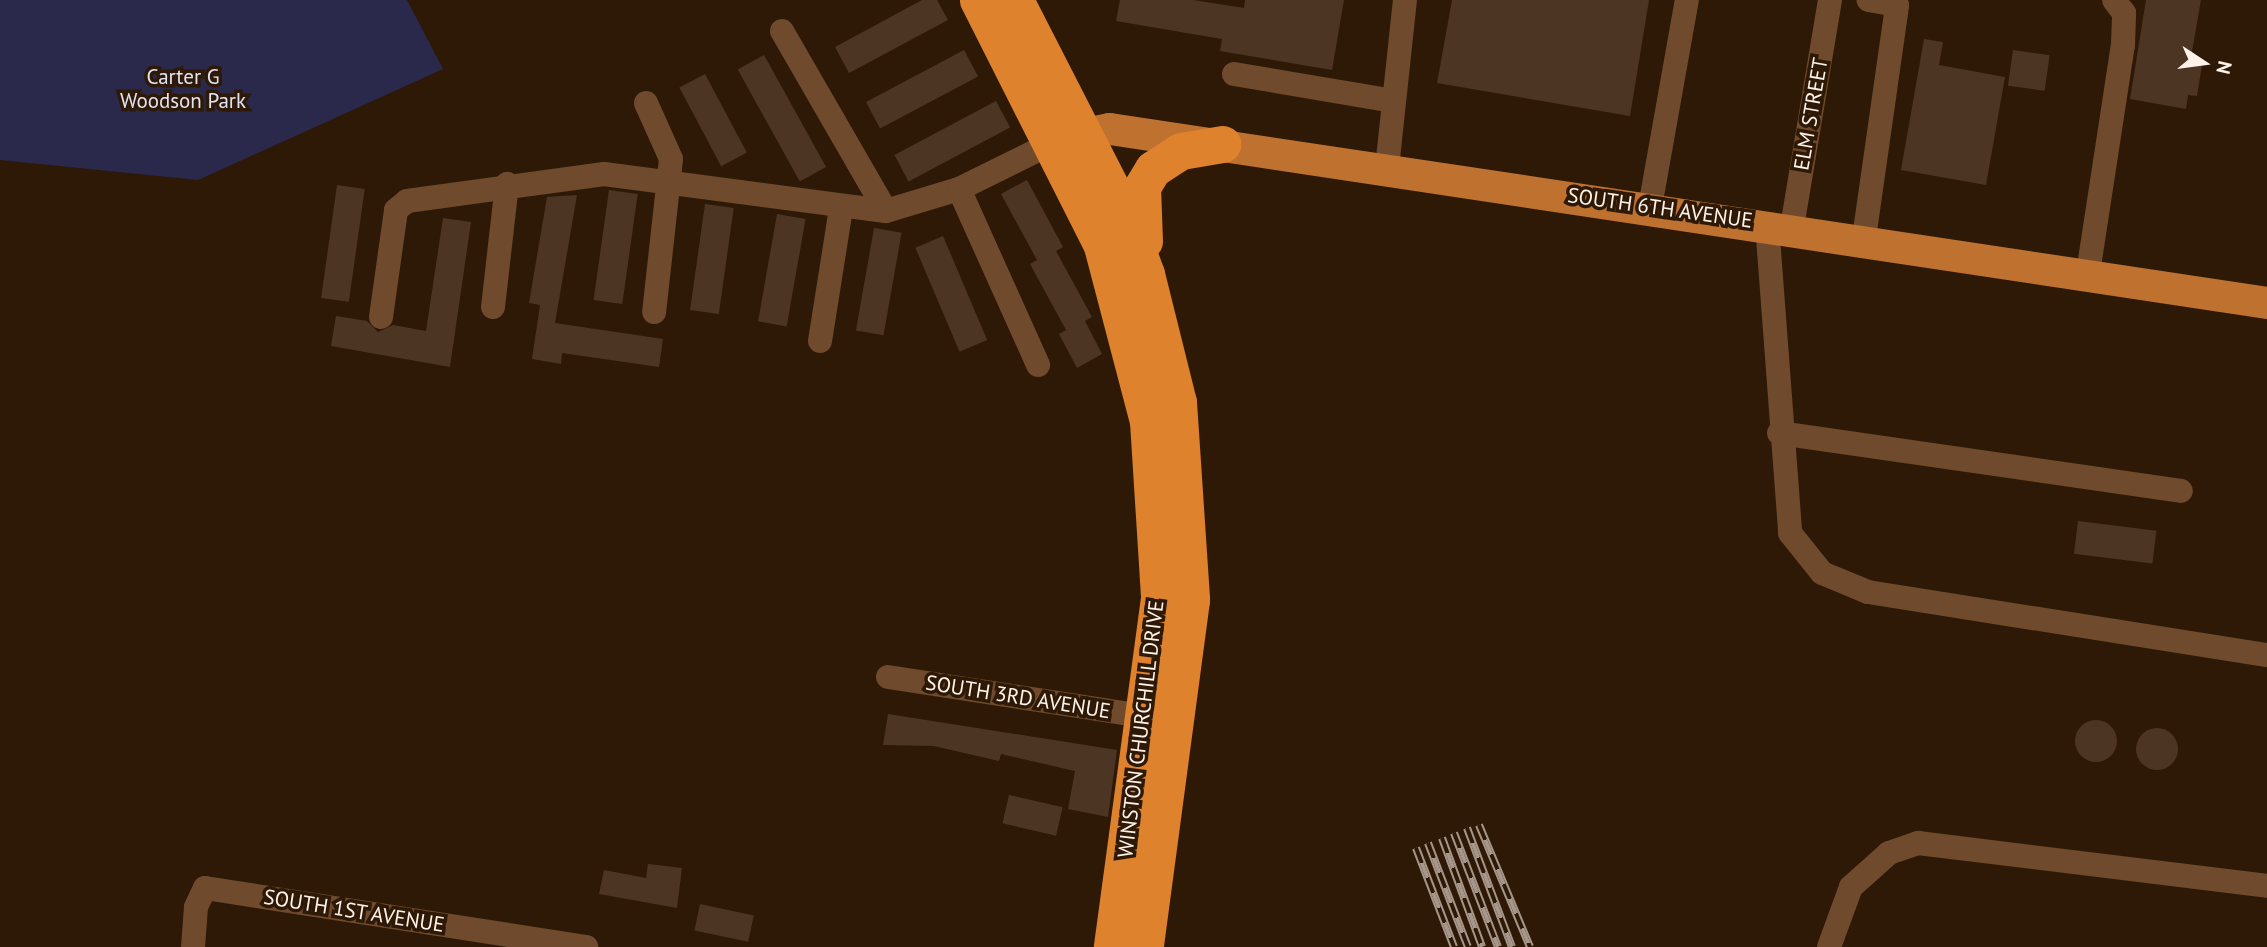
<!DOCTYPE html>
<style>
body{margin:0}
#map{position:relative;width:2267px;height:947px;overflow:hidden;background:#2e1907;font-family:"PT Sans",sans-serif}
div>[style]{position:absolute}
.green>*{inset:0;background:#2a294b}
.building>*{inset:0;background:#4d3523;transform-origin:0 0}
.round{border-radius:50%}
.minor>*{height:24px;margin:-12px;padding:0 12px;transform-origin:12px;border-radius:12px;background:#6f4a2c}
.major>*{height:32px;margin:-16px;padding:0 16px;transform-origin:16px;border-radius:16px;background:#bf722f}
.highway>*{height:37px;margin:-18.5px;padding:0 18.5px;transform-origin:18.5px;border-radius:18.5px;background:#df822d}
.rail>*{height:8px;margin-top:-4px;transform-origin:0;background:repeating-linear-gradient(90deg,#2e1907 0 16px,#a7968a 0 32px);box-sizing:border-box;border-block:2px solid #a7968a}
span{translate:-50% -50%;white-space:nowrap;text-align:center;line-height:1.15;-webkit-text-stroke:7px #2e1907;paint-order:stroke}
.park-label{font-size:21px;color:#e1e2f3}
.street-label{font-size:21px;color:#fff2e9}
.north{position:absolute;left:2169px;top:28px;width:70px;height:70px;-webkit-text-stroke:5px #2e1907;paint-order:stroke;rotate:103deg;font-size:19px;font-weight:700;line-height:28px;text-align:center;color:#fff2e9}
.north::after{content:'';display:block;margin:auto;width:24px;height:32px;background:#fff2e9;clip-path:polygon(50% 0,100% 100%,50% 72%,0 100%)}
</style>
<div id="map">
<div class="green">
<i style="clip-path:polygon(0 0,407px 0,443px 69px,198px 180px,0 160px)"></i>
</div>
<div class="building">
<i style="clip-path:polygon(922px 0,937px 0,948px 20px,849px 73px,835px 47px)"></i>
<i style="clip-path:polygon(1120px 0,1193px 0,1244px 8px,1245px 0,1344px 0,1332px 70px,1220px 51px,1222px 39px,1116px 21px)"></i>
<i style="clip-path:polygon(1452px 0,1649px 0,1630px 116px,1437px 83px)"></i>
<i style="clip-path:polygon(2146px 0,2201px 0,2191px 57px,2203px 59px,2197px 96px,2188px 95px,2186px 109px,2130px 99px)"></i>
<i style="clip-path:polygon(1924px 39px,1943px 42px,1939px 65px,2005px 77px,1986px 185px,1901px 170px)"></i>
<i style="left:964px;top:50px;width:30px;height:111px;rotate:62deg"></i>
<i style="left:2013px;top:50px;width:37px;height:36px;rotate:8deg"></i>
<i style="left:764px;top:55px;width:128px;height:30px;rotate:61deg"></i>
<i style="left:705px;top:74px;width:89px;height:29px;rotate:62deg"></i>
<i style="left:996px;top:101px;width:30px;height:115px;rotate:62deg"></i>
<i style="clip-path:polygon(1027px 180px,1063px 247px,1056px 251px,1092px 317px,1085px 321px,1102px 354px,1077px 368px,1059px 334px,1066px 330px,1030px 264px,1037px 260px,1001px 194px)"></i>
<i style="left:337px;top:185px;width:28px;height:114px;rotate:8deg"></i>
<i style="left:609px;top:190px;width:29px;height:111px;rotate:8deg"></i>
<i style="clip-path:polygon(577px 195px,555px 323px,663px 339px,659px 367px,562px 353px,561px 364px,532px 359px,540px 305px,529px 303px,547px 197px)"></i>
<i style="left:705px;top:204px;width:29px;height:107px;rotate:8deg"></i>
<i style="left:777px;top:214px;width:29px;height:109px;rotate:10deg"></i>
<i style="clip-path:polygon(443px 218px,471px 222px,450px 367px,331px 346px,336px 316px,367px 321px,378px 332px,393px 325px,426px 331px)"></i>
<i style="left:874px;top:228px;width:28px;height:104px;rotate:10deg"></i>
<i style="left:943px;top:236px;width:113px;height:30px;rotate:67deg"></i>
<i style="left:2078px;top:521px;width:79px;height:33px;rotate:7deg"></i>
<i style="clip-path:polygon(888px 714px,1117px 750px,1108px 817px,1068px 809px,1075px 771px,1001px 754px,999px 761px,934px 746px,883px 745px)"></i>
<i class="round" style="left:2075px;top:720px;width:42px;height:42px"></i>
<i class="round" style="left:2136px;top:728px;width:42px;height:42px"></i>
<i style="left:1009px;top:795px;width:55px;height:29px;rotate:13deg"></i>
<i style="clip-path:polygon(648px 864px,682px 868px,677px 908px,599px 894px,604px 870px,646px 878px)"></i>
<i style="left:700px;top:904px;width:55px;height:27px;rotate:12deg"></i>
</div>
<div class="minor">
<i style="left:782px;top:31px;width:208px;rotate:60deg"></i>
<i style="left:1234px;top:74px;width:161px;rotate:9.6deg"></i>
<i style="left:646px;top:103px;width:61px;rotate:65.9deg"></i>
<i style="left:671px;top:159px;width:154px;rotate:96.3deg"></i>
<i style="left:1387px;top:168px;width:169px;rotate:-83.9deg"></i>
<i style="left:959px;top:189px;width:193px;rotate:65.8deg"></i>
<i style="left:1650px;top:207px;width:210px;rotate:-79.9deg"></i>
<i style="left:1767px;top:224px;width:310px;rotate:85.7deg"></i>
<i style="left:1790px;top:533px;width:51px;rotate:51.3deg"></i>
<i style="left:1822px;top:573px;width:50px;rotate:22.4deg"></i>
<i style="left:1868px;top:592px;width:404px;rotate:9deg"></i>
<i style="left:1792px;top:227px;width:230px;rotate:-80.5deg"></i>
<i style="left:1864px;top:238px;width:235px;rotate:-81.9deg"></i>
<i style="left:1897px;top:5px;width:29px;rotate:-170deg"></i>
<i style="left:2088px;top:273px;width:231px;rotate:-81.3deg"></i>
<i style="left:2123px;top:45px;width:32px;rotate:-88deg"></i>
<i style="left:2124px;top:13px;width:16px;rotate:-128deg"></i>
<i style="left:493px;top:307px;width:124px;rotate:-83.5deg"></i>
<i style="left:381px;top:317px;width:108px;rotate:-82deg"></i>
<i style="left:396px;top:210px;width:14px;rotate:-39deg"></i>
<i style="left:407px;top:201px;width:199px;rotate:-7.8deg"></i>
<i style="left:604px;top:174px;width:284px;rotate:7.5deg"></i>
<i style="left:886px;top:211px;width:76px;rotate:-16.8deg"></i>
<i style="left:959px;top:189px;width:106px;rotate:-26.3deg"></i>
<i style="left:820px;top:341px;width:135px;rotate:-81deg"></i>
<i style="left:1779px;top:433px;width:406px;rotate:8.2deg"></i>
<i style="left:888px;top:677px;width:272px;rotate:8.7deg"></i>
<i style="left:193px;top:947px;width:40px;rotate:-85.7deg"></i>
<i style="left:196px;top:907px;width:21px;rotate:-65deg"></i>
<i style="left:205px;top:888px;width:386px;rotate:8.8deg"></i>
<i style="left:1829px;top:947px;width:64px;rotate:-69.9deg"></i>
<i style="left:1851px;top:887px;width:51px;rotate:-41.8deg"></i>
<i style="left:1889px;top:853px;width:31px;rotate:-19deg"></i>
<i style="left:1918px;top:843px;width:352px;rotate:7deg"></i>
</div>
<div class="major">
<i style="left:1062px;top:139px;width:49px;rotate:-11.8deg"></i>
<i style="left:1110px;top:129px;width:1170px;rotate:8.55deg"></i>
</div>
<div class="highway">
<i style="left:978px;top:0;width:275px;rotate:63.2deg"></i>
<i style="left:1102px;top:246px;width:181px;rotate:75.3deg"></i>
<i style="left:1148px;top:421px;width:177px;rotate:86.4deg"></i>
<i style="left:1159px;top:598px;width:352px;rotate:97.7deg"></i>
<i style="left:1015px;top:0;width:235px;rotate:62.9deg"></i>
<i style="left:1122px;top:209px;width:69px;rotate:69.7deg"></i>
<i style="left:1146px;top:274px;width:132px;rotate:76deg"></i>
<i style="left:1178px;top:402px;width:198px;rotate:86.2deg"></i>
<i style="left:1191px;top:600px;width:350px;rotate:97.6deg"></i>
<i style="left:1144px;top:241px;width:54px;rotate:-92.1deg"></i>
<i style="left:1142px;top:187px;width:21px;rotate:-59deg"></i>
<i style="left:1153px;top:169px;width:33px;rotate:-33deg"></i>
<i style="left:1181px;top:151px;width:42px;rotate:-9.7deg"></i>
</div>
<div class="rail">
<i style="left:1479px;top:825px;width:132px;rotate:67.3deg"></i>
<i style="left:1467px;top:828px;width:127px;rotate:69.3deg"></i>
<i style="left:1454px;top:833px;width:122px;rotate:68.9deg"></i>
<i style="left:1442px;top:838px;width:116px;rotate:69.8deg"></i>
<i style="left:1428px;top:843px;width:111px;rotate:69deg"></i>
<i style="left:1416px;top:848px;width:106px;rotate:69deg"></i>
</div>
<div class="park-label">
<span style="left:183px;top:89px">Carter G<br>Woodson Park</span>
</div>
<div class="street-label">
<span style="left:1811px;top:114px;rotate:-80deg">ELM STREET</span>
<span style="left:1660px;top:208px;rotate:8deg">SOUTH 6TH AVENUE</span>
<span style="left:1018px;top:697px;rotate:9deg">SOUTH 3RD AVENUE</span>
<span style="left:1141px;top:729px;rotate:-83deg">WINSTON CHURCHILL DRIVE</span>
<span style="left:354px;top:911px;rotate:9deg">SOUTH 1ST AVENUE</span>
</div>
<div class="north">N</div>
</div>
